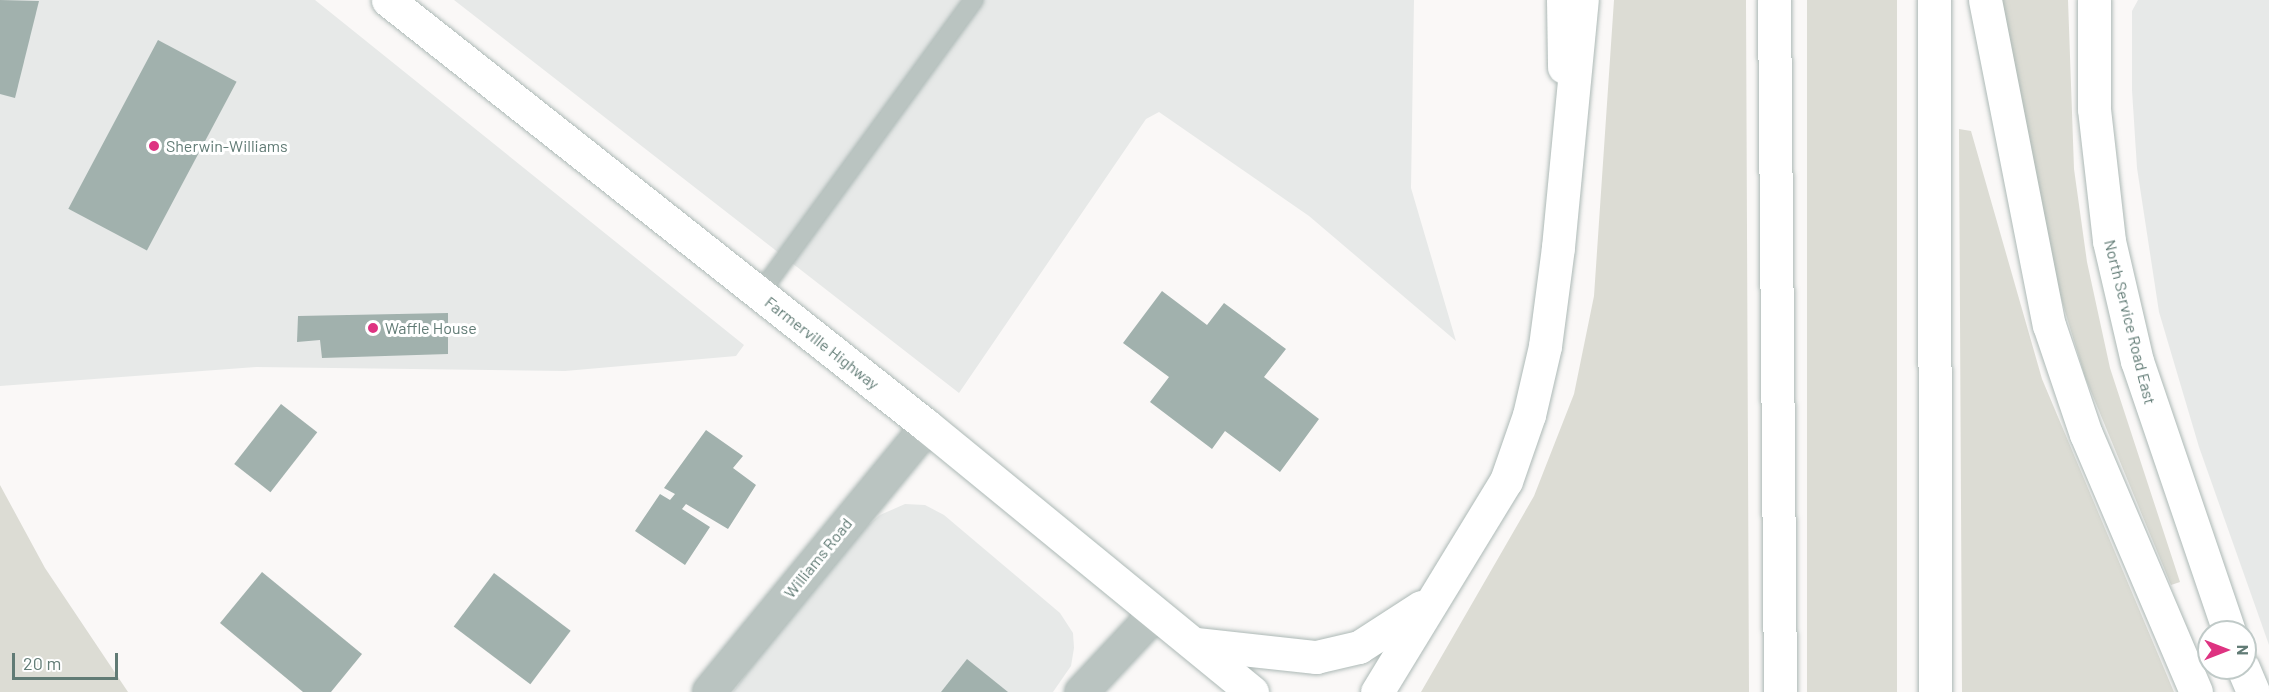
<!DOCTYPE html>
<style>
body{margin:0}
#map{position:relative;width:2269px;height:692px;overflow:hidden;background:#faf8f7;font-family:Barlow,sans-serif}
div>[style]{position:absolute}
.built>*{inset:0;background:#e7e9e8}
.green>*{inset:0;background:#dcdcd4;transform-origin:0 0}
.building>*{inset:0;background:#a1b1ad;transform-origin:0 0}
.roads{filter:drop-shadow(0 0 2px #adb9b6) drop-shadow(0 0 2px #adb9b6)}
.lane>*{height:18px;margin:-9px;padding:0 9px;transform-origin:9px;border-radius:9px;background:#bac4c1}
.street>*{height:33px;margin:-16.5px;padding:0 16.5px;transform-origin:16.5px;border-radius:16.5px;background:#bac4c1}
.secondary>*{height:33px;margin:-16.5px;padding:0 16.5px;transform-origin:16.5px;border-radius:16.5px;background:#fff}
.primary>*{height:33px;margin:-16.5px;padding:0 16.5px;transform-origin:16.5px;border-radius:16.5px;background:#fff}
.highway>*{height:33px;margin:-16.5px;padding:0 16.5px;transform-origin:16.5px;border-radius:16.5px;background:#fff}
.dots>*{width:16px;height:16px;translate:-50% -50%;box-sizing:border-box;border:3px solid #fff;border-radius:50%}
span{translate:-50% -50%;white-space:nowrap;text-align:center;line-height:1.15;-webkit-text-stroke:6px #fff;paint-order:stroke}
.poi-label{font-size:16px;color:#617b75}
.left{translate:0 -50%;text-align:left}
.street-label{font-size:16px;color:#617b75}
.north{position:absolute;left:2197px;top:620px;width:60px;height:60px;box-sizing:border-box;background:#fff;border:2px solid #c0cac8;border-radius:50%;rotate:90deg;font-size:16px;font-weight:700;line-height:24px;text-align:center;color:#617b75}
.north::after{content:'';display:block;margin:auto;width:21px;height:27px;background:#de3381;clip-path:polygon(50% 0,100% 100%,50% 72%,0 100%)}
.scale{position:absolute;left:12px;top:653px;width:106px;height:27px;box-sizing:border-box;border:3px solid #617b75;border-top:0;padding-left:8px;font-size:18px;line-height:21px;white-space:nowrap;color:#617b75;-webkit-text-stroke:4px #fff;paint-order:stroke}
</style>
<div id="map">
<div class="built">
<i style="clip-path:polygon(0 0,315px 0,744px 345px,736px 356px,565px 371px,256px 367px,0 386px)"></i>
<i style="clip-path:polygon(454px 0,1414px 0,1411px 188px,1456px 341px,1309px 216px,1159px 112px,1146px 119px,959px 393px)"></i>
<i style="clip-path:polygon(2138px 0,2269px 0,2269px 645px,2199px 447px,2159px 312px,2137px 168px,2132px 90px,2132px 11px)"></i>
<i style="clip-path:polygon(905px 504px,925px 505px,944px 515px,1060px 613px,1073px 633px,1074px 648px,1071px 666px,1053px 692px,733px 692px,832px 556px,880px 515px)"></i>
</div>
<div class="green">
<i style="clip-path:polygon(1614px 0,1746px 0,1749px 692px,1421px 692px,1534px 496px,1574px 394px,1594px 296px)"></i>
<i style="left:1807px;top:0;width:90px;height:692px"></i>
<i style="clip-path:polygon(1993px 0,2068px 0,2074px 169px,2087px 262px,2110px 368px,2180px 582px,2171px 585px,2085px 377px,2027px 186px)"></i>
<i style="clip-path:polygon(1959px 129px,1971px 131px,2042px 379px,2174px 692px,1962px 692px)"></i>
<i style="clip-path:polygon(0 485px,45px 568px,128px 692px,0 692px)"></i>
</div>
<div class="building">
<i style="clip-path:polygon(0 0,39px 1px,15px 98px,0 94px)"></i>
<i style="left:158px;top:40px;width:89px;height:191px;rotate:28deg"></i>
<i style="clip-path:polygon(1162px 291px,1207px 325px,1224px 303px,1286px 349px,1264px 377px,1319px 419px,1280px 472px,1225px 431px,1212px 449px,1150px 402px,1169px 377px,1123px 343px)"></i>
<i style="clip-path:polygon(448px 313px,448px 354px,322px 358px,320px 340px,297px 342px,298px 316px)"></i>
<i style="left:281px;top:404px;width:46px;height:76px;rotate:38deg"></i>
<i style="clip-path:polygon(706px 430px,743px 456px,733px 468px,756px 485px,728px 529px,686px 504px,682px 509px,710px 527px,685px 565px,635px 531px,660px 494px,670px 500px,675px 494px,664px 488px)"></i>
<i style="clip-path:polygon(262px 572px,362px 654px,331px 692px,303px 692px,220px 623px)"></i>
<i style="left:494px;top:573px;width:96px;height:67px;rotate:37deg"></i>
<i style="clip-path:polygon(967px 659px,1008px 692px,941px 692px)"></i>
</div>
<div class="roads">
<div class="lane">
<i style="left:760px;top:293px;width:363px;rotate:-53.9deg"></i>
</div>
<div class="street">
<i style="left:709px;top:691px;width:343px;rotate:-50.6deg"></i>
<i style="left:1081px;top:692px;width:108px;rotate:-46.9deg"></i>
</div>
<div class="secondary">
<i style="left:1563px;top:0;width:67px;rotate:89.1deg"></i>
<i style="left:2094px;top:0;width:109px;rotate:90deg"></i>
<i style="left:2094px;top:109px;width:133px;rotate:83.5deg"></i>
<i style="left:2109px;top:241px;width:123px;rotate:76.9deg"></i>
<i style="left:2137px;top:361px;width:286px;rotate:71.2deg"></i>
<i style="left:2243px;top:668px;width:26px;rotate:67deg"></i>
</div>
<div class="primary">
<i style="left:388px;top:0;width:687px;rotate:38.32deg"></i>
<i style="left:927px;top:426px;width:420px;rotate:39.3deg"></i>
</div>
<div class="highway">
<i style="left:1774px;top:0;width:692px;rotate:89.5deg"></i>
<i style="left:1934px;top:0;width:692px;rotate:89.92deg"></i>
<i style="left:1985px;top:0;width:331px;rotate:78.9deg"></i>
<i style="left:2049px;top:325px;width:115px;rotate:71.3deg"></i>
<i style="left:2086px;top:434px;width:280px;rotate:66.9deg"></i>
<i style="left:1196px;top:644px;width:121px;rotate:6.2deg"></i>
<i style="left:1316px;top:657px;width:44px;rotate:-13.1deg"></i>
<i style="left:1359px;top:647px;width:74px;rotate:-32.8deg"></i>
<i style="left:1377px;top:692px;width:247px;rotate:-58.6deg"></i>
<i style="left:1506px;top:481px;width:70px;rotate:-70.8deg"></i>
<i style="left:1529px;top:415px;width:71px;rotate:-76.9deg"></i>
<i style="left:1545px;top:346px;width:100px;rotate:-82.5deg"></i>
<i style="left:1558px;top:247px;width:248px;rotate:-84.5deg"></i>
</div>
</div>
<div class="dots">
<i style="left:154px;top:146px;background:#de3381"></i>
<i style="left:373px;top:328px;background:#de3381"></i>
</div>
<div class="poi-label">
<span class="left" style="left:166px;top:146px">Sherwin-Williams</span>
<span class="left" style="left:385px;top:328px">Waffle House</span>
</div>
<div class="street-label">
<span style="left:2130px;top:322px;rotate:76deg">North Service Road East</span>
<span style="left:822px;top:343px;rotate:38deg">Farmerville Highway</span>
<span style="left:818px;top:558px;rotate:-51deg">Williams Road</span>
</div>
<div class="north">N</div>
<div class="scale">20 m</div>
</div>
